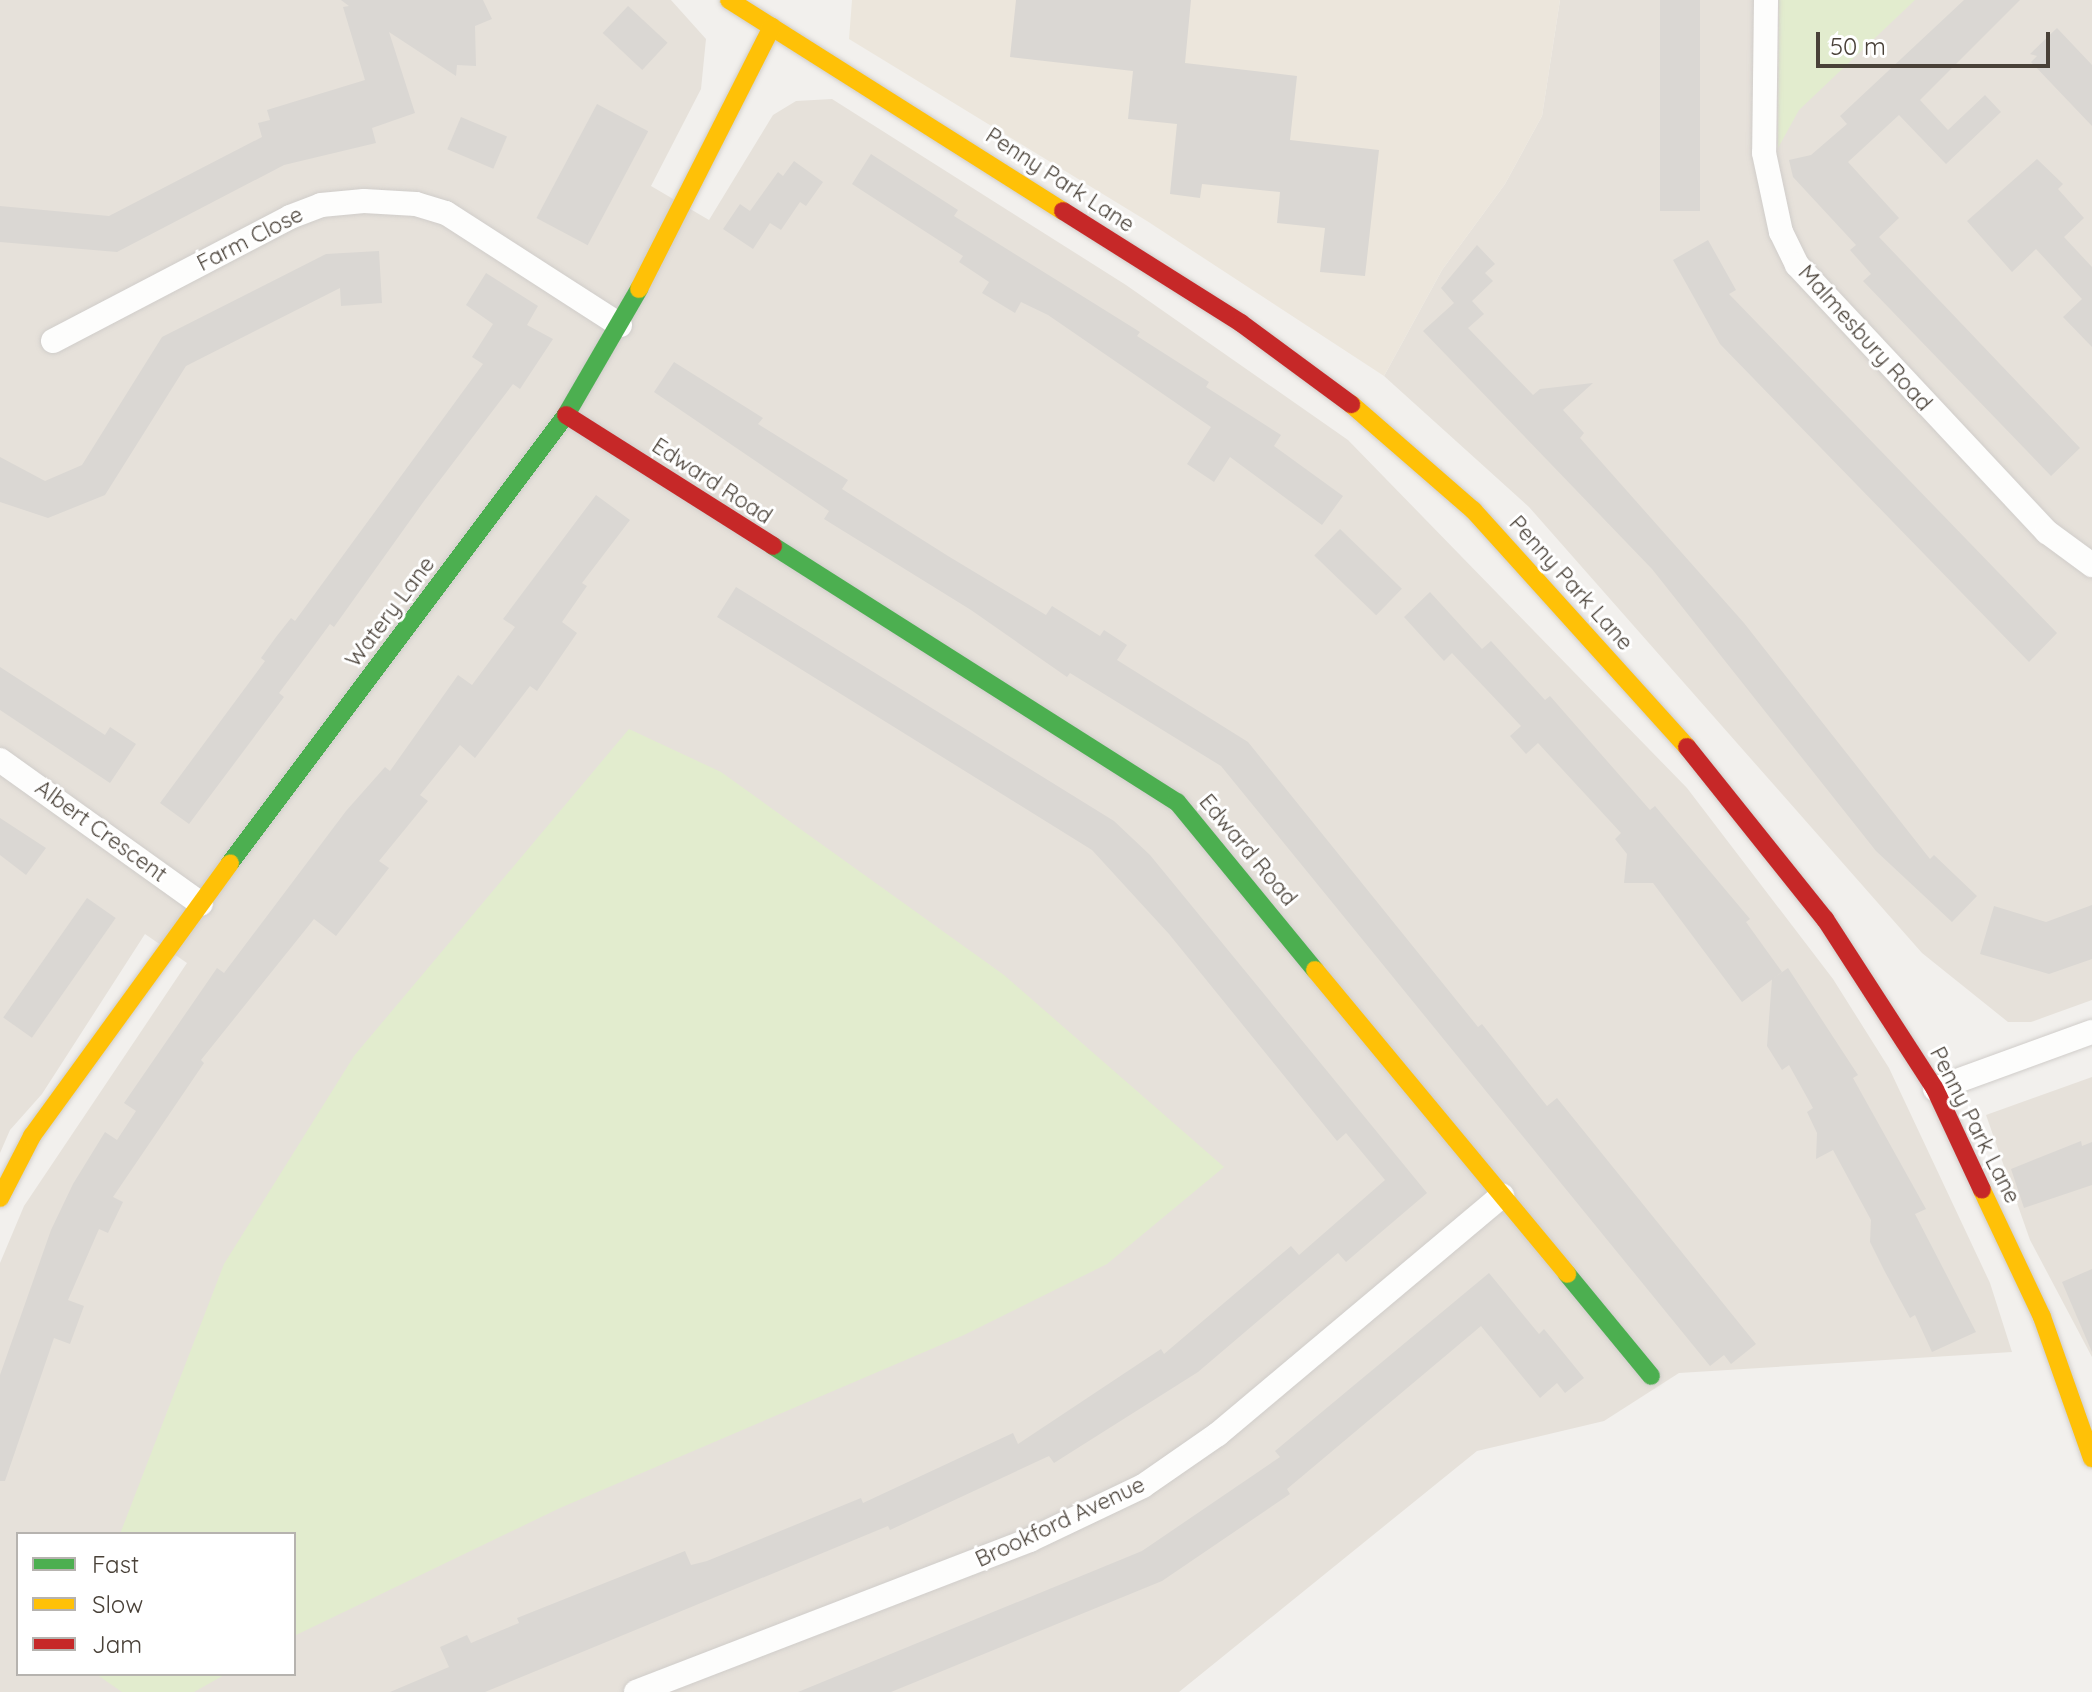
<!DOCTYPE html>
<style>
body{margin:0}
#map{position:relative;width:2092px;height:1692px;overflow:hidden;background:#f2f0ed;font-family:Quicksand,sans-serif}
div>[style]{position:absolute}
.residential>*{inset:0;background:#e6e1da}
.education>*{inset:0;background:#ece6dc}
.green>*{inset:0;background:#e2ecce}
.building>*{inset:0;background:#dad7d3;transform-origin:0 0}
.roads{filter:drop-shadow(0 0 2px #d0cdca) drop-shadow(0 0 2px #d0cdca)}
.street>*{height:24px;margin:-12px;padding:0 12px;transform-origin:12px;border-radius:12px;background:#fdfdfc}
.fast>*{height:18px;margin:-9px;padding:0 9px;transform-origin:9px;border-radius:9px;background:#4caf50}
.slow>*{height:18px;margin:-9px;padding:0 9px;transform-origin:9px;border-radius:9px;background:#ffc107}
.jam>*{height:18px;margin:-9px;padding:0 9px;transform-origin:9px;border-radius:9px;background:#c62828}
span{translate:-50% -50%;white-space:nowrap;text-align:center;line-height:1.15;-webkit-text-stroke:6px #fff;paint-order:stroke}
.street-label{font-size:22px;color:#494138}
.legend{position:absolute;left:16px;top:1532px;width:280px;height:144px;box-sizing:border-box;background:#fff;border:2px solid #b6b3af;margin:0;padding:10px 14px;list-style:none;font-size:24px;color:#494138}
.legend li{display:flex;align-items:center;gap:16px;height:40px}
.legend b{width:40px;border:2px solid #b6b3af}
.scale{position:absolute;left:1816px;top:32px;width:234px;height:36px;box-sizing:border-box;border:4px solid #494138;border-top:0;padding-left:10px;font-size:24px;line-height:28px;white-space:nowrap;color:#494138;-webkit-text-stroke:6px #fff;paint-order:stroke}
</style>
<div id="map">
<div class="residential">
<i style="clip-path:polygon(evenodd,0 0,671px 0,706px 39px,701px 89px,651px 186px,709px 220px,773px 115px,796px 101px,832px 99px,1126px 285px,1348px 440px,1687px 788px,1833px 979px,1889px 1068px,1990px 1283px,2012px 1352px,1679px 1373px,1604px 1421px,1477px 1451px,1179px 1692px,0 1692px,0 1263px,24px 1206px,187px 963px,145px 934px,42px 1094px,10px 1130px,0 1153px,0 0,18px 1534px,294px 1534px,294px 1674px,18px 1674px,18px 1534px)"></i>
<i style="clip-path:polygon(1560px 0,2092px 0,2092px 1000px,2031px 1022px,2008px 1022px,1922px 953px,1529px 507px,1384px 376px,1442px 270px,1505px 184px,1542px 116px)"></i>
<i style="clip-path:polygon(2092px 1077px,2092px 1357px,2030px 1240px,1986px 1115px)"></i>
</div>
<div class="education">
<i style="clip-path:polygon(852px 0,1560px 0,1542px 116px,1505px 184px,1442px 270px,1384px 376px,1147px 221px,849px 39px)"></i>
</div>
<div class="green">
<i style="clip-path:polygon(1779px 0,1915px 0,1799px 110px,1778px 148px)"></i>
<i style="clip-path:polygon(629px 729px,721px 772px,1004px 975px,1224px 1167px,1107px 1264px,964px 1335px,560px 1508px,294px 1636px,294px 1534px,120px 1534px,224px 1264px,354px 1056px)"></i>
<i style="clip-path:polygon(96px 1674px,226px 1674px,194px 1692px,122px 1692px)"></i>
</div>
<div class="building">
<i style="clip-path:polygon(341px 0,483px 0,492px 19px,475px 26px,476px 66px,457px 65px,456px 76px,389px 32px,415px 113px,372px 128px,376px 143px,284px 165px,117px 252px,0 242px,0 206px,109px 216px,262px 137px,258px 123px,270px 120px,267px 110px,365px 80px,343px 7px,349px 6px)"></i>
<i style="clip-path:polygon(1016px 0,1191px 0,1185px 63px,1297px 76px,1290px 140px,1379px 150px,1365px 276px,1320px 272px,1325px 228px,1277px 223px,1280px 192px,1202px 184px,1200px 198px,1170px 194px,1177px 124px,1128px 119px,1133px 71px,1010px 57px)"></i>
<i style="left:1660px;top:0;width:40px;height:211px"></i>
<i style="clip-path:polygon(1964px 0,2020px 0,1920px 100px,1948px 130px,1985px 95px,2001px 112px,1946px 164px,1899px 115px,1848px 162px,1899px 218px,1879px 237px,2080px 448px,2051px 476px,1863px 281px,1871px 274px,1850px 250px,1856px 245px,1793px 177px,1789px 160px,1811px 155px,1847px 124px,1840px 116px)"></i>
<i style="left:628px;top:6px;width:54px;height:37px;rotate:43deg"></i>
<i style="clip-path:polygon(2057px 28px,2092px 65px,2092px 126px,2031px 62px,2037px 56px,2030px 54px)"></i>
<i style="left:597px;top:104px;width:58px;height:129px;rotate:28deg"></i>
<i style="left:461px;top:117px;width:50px;height:35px;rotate:23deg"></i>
<i style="clip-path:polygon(871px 154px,958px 210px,954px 216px,1140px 332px,1137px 336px,1209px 382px,1206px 387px,1281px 435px,1274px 446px,1343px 496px,1322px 525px,1230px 457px,1214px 482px,1187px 464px,1211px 427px,1048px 315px,1021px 302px,1015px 313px,982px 293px,989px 282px,959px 262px,963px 256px,852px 184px)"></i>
<i style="clip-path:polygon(2037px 159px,2063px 184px,2058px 189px,2084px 218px,2064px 237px,2092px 267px,2092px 347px,2063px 317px,2082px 299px,2036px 249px,2012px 272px,1967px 221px)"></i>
<i style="clip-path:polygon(794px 161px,823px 182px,806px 206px,800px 202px,781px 230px,770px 223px,753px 249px,723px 229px,740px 204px,750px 211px,778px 172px,783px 176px)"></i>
<i style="clip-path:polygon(1708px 240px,1736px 290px,1729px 294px,2057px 633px,2029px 662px,1720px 344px,1673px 260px)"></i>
<i style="clip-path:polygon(1477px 245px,1495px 264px,1485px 273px,1493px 281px,1472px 301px,1484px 314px,1468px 328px,1533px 395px,1540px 389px,1593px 383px,1563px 410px,1584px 433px,1580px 438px,1744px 623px,1930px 859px,1934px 855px,1977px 896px,1952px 922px,1876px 851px,1652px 569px,1423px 331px,1454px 303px,1441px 288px)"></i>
<i style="clip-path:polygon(379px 251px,382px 303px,341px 306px,340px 288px,186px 366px,105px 495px,48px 518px,0 502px,0 457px,45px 481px,82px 465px,162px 337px,326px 254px)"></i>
<i style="clip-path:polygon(486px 273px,538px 306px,527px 325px,553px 339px,520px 389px,513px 384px,424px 501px,334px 627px,330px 624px,305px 658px,279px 693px,284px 697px,189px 824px,160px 803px,265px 661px,261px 658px,276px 637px,291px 618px,295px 621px,483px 364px,472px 357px,493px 324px,466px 305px)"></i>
<i style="clip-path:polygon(674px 362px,763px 418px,758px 424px,848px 480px,842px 489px,948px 556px,1046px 615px,1052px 606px,1100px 636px,1104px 630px,1127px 645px,1117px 660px,1248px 742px,1478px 1027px,1482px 1024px,1547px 1106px,1557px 1098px,1756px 1344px,1731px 1364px,1724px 1355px,1710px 1366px,1221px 766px,1070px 673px,1067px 677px,971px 610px,824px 519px,829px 511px,654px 392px)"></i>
<i style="clip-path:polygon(596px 495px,630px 520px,582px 583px,587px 586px,562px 622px,577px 633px,537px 691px,530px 686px,475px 758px,460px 745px,420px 795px,428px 801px,379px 861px,389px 868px,336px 936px,314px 919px,201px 1060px,204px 1063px,113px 1197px,123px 1202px,108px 1233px,99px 1229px,68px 1300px,84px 1306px,70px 1344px,54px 1338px,5px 1481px,0 1481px,0 1375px,51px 1230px,73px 1184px,105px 1132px,117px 1140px,136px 1111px,124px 1103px,217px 968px,224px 973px,346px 811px,385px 767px,390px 771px,458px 675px,472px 685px,515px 627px,503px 619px)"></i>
<i style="left:1340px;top:529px;width:86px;height:37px;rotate:44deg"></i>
<i style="clip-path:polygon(736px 587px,1114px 821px,1150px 855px,1427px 1193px,1346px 1262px,1338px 1253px,1198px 1372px,1054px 1463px,1049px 1456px,890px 1530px,888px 1526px,485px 1692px,390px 1692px,449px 1667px,440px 1647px,467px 1635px,471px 1643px,519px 1623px,517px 1618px,685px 1551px,691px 1565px,707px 1561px,861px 1498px,863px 1503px,1013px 1433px,1018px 1444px,1161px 1349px,1164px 1354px,1291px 1246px,1299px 1255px,1385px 1180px,1346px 1133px,1337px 1141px,1169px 934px,1092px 850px,717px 617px)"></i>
<i style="clip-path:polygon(1430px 592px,1482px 649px,1491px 641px,1545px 700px,1550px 696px,1650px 810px,1655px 806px,1750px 919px,1746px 922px,1782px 972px,1742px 1002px,1653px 883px,1624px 883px,1627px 854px,1615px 839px,1621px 833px,1538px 743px,1526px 754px,1510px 736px,1521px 726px,1452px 653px,1444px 661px,1404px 617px)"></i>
<i style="clip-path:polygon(0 667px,105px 735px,110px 727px,136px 744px,110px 783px,0 710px)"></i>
<i style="clip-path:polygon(0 818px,46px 848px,26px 875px,0 855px)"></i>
<i style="left:87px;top:898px;width:35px;height:146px;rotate:35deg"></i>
<i style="clip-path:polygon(2092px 905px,2092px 959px,2049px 974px,1980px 954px,1994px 906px,2046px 922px)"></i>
<i style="clip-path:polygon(1788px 968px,1858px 1075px,1853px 1078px,1926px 1209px,1915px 1214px,1976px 1332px,1932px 1352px,1915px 1315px,1910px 1318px,1884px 1270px,1870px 1242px,1871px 1220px,1833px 1150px,1816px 1159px,1817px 1133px,1807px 1112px,1813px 1108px,1789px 1065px,1782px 1070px,1767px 1046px,1772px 979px)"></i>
<i style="clip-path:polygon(2081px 1141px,2082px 1146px,2092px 1142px,2092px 1185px,2024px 1208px,2011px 1169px)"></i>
<i style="clip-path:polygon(2092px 1269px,2092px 1352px,2062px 1282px)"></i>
<i style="clip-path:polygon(1489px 1273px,1539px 1334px,1544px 1329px,1584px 1378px,1565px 1393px,1557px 1383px,1540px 1398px,1481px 1326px,1287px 1489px,1290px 1494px,1162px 1581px,891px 1692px,798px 1692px,1142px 1551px,1280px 1457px,1275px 1451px)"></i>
</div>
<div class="roads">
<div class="street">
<i style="left:1766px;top:0;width:153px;rotate:90.7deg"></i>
<i style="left:1764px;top:153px;width:81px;rotate:77.9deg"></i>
<i style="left:1781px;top:232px;width:37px;rotate:64deg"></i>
<i style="left:1797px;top:265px;width:366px;rotate:46.9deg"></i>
<i style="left:2047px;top:532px;width:56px;rotate:36.3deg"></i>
<i style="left:53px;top:341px;width:267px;rotate:-27.6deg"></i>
<i style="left:290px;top:217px;width:33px;rotate:-21deg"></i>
<i style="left:321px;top:205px;width:43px;rotate:-5.3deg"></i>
<i style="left:364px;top:201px;width:52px;rotate:3.3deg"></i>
<i style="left:416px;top:204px;width:31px;rotate:17deg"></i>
<i style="left:446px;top:213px;width:207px;rotate:32.8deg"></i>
<i style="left:0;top:760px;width:247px;rotate:35.6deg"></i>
<i style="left:1935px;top:1089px;width:167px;rotate:-20deg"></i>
<i style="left:636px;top:1692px;width:422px;rotate:-21.1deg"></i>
<i style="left:1030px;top:1540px;width:125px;rotate:-25.5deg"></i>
<i style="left:1143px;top:1486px;width:91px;rotate:-34.7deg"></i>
<i style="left:1218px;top:1434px;width:371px;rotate:-40deg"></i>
</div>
<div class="fast">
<i style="left:773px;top:546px;width:478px;rotate:32.4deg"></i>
<i style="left:1177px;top:802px;width:217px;rotate:50.6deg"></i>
<i style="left:230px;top:863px;width:560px;rotate:-53.13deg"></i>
<i style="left:566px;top:415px;width:146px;rotate:-59.9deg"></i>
<i style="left:1567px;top:1274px;width:132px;rotate:50.5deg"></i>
</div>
<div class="slow">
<i style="left:729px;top:0;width:395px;rotate:32.3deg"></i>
<i style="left:639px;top:289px;width:294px;rotate:-63.1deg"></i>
<i style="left:1351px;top:404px;width:162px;rotate:41deg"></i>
<i style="left:1473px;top:510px;width:319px;rotate:47.9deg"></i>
<i style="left:1315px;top:970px;width:395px;rotate:50.3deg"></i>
<i style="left:1982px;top:1190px;width:140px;rotate:64.7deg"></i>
<i style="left:2042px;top:1317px;width:150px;rotate:70.5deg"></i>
<i style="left:0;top:1198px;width:70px;rotate:-62.7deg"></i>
<i style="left:32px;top:1136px;width:337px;rotate:-54deg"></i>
</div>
<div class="jam">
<i style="left:1063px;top:211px;width:210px;rotate:32.2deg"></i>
<i style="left:1241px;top:323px;width:137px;rotate:36.4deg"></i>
<i style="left:566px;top:415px;width:245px;rotate:32.3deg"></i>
<i style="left:1687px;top:747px;width:221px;rotate:51.3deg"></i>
<i style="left:1825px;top:919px;width:202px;rotate:57.1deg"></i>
<i style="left:1935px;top:1089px;width:111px;rotate:65deg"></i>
</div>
</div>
<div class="street-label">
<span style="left:1060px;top:180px;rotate:33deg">Penny Park Lane</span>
<span style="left:250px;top:239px;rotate:-27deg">Farm Close</span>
<span style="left:1865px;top:338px;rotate:48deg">Malmesbury Road</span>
<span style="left:712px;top:481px;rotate:33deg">Edward Road</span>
<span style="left:1571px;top:583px;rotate:48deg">Penny Park Lane</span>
<span style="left:390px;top:612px;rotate:-53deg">Watery Lane</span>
<span style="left:101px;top:831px;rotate:36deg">Albert Crescent</span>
<span style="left:1248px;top:850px;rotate:50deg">Edward Road</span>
<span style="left:1975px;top:1125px;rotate:63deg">Penny Park Lane</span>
<span style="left:1060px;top:1522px;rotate:-25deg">Brookford Avenue</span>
</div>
<ul class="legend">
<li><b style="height:10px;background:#4caf50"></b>Fast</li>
<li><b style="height:10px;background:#ffc107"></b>Slow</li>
<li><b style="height:10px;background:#c62828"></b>Jam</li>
</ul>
<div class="scale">50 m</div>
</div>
